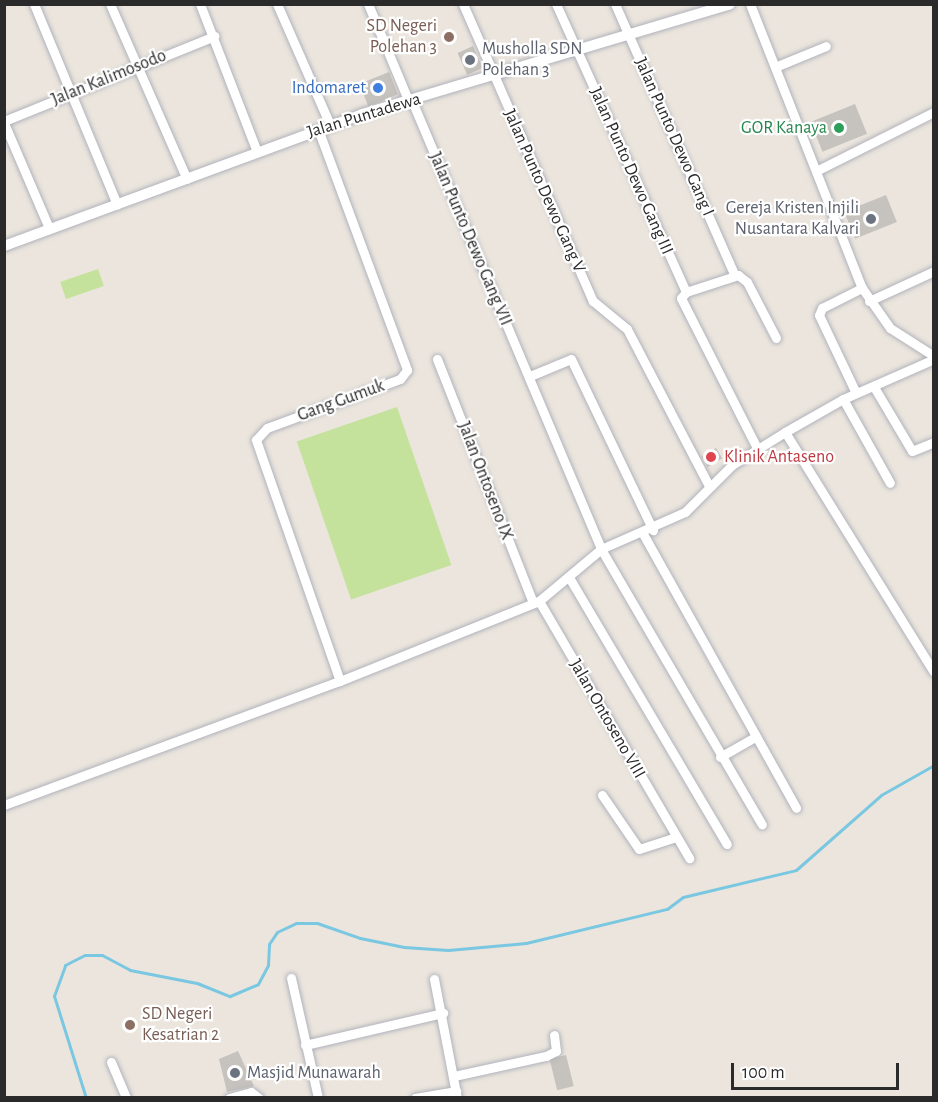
<!DOCTYPE html>
<style>
body{margin:0}
#map{position:relative;width:938px;height:1102px;overflow:hidden;background:#ebe5dd;font-family:"Alegreya Sans",sans-serif}
div>[style]{position:absolute}
.pitch>*{inset:0;background:#c4e29c;transform-origin:0 0}
.stream>*{height:3px;margin:-1.5px;padding:0 1.5px;transform-origin:1.5px;border-radius:1.5px;background:#7ac7e2}
.building>*{inset:0;background:#c6c2bd;transform-origin:0 0}
.roads{filter:drop-shadow(0 0 2px #b1b3bc) drop-shadow(0 0 2px #b1b3bc)}
.minor>*{height:9px;margin:-4.5px;padding:0 4.5px;transform-origin:4.5px;border-radius:4.5px;background:#fff}
.tertiary>*{height:10px;margin:-5px;padding:0 5px;transform-origin:5px;border-radius:5px;background:#fff}
.dots>*{width:16px;height:16px;translate:-50% -50%;box-sizing:border-box;border:3px solid #fff;border-radius:50%}
span{translate:-50% -50%;white-space:nowrap;text-align:center;line-height:1.15;-webkit-text-stroke:4.5px #fff;paint-order:stroke}
.education-label{font-size:18px;color:#785e54}
.right{translate:-100% -50%;text-align:right}
.left{translate:0 -50%;text-align:left}
.worship-label{font-size:18px;color:#5b616d}
.street-label{font-size:18px;color:#2a2a2a}
.shop-label{font-size:18px;color:#366cbe}
.leisure-label{font-size:18px;color:#27864d}
.health-label{font-size:18px;color:#be3a42}
.frame{position:absolute;inset:0;border:6px solid #2a2a2a;pointer-events:none}
.scale{position:absolute;left:731px;top:1063px;width:168px;height:27px;box-sizing:border-box;border:3px solid #2a2a2a;border-top:0;padding-left:8px;font-size:18px;line-height:21px;white-space:nowrap;color:#2a2a2a;-webkit-text-stroke:4px #fff;paint-order:stroke}
</style>
<div id="map">
<div class="pitch">
<i style="left:98px;top:269px;width:18px;height:40px;rotate:71deg"></i>
<i style="left:397px;top:407px;width:167px;height:106px;rotate:71deg"></i>
</div>
<div class="stream">
<i style="left:86px;top:1098px;width:107px;rotate:-107.4deg"></i>
<i style="left:54px;top:996px;width:33px;rotate:-70deg"></i>
<i style="left:65px;top:965px;width:22px;rotate:-27deg"></i>
<i style="left:85px;top:955px;width:17px"></i>
<i style="left:102px;top:955px;width:32px;rotate:28deg"></i>
<i style="left:130px;top:970px;width:68px;rotate:11deg"></i>
<i style="left:197px;top:983px;width:35px;rotate:22deg"></i>
<i style="left:230px;top:996px;width:30px;rotate:-23deg"></i>
<i style="left:258px;top:984px;width:21px;rotate:-62deg"></i>
<i style="left:268px;top:965px;width:21px;rotate:-87deg"></i>
<i style="left:269px;top:944px;width:14px;rotate:-56deg"></i>
<i style="left:277px;top:932px;width:21px;rotate:-25deg"></i>
<i style="left:296px;top:923px;width:21px"></i>
<i style="left:317px;top:923px;width:46px;rotate:19.2deg"></i>
<i style="left:360px;top:938px;width:45px;rotate:11.6deg"></i>
<i style="left:404px;top:947px;width:44px;rotate:3.9deg"></i>
<i style="left:448px;top:950px;width:78px;rotate:-5.1deg"></i>
<i style="left:526px;top:943px;width:145px;rotate:-13.6deg"></i>
<i style="left:667px;top:909px;width:20px;rotate:-37deg"></i>
<i style="left:683px;top:897px;width:116px;rotate:-13.4deg"></i>
<i style="left:796px;top:870px;width:113px;rotate:-41.4deg"></i>
<i style="left:881px;top:795px;width:61px;rotate:-29.5deg"></i>
</div>
<div class="building">
<i style="left:473px;top:46px;width:24px;height:17px;rotate:66deg"></i>
<i style="left:389px;top:72px;width:24px;height:32px;rotate:68deg"></i>
<i style="left:855px;top:104px;width:32px;height:48px;rotate:68deg"></i>
<i style="left:886px;top:195px;width:29px;height:45px;rotate:68deg"></i>
<i style="left:716px;top:448px;width:12px;height:17px;rotate:59deg"></i>
<i style="clip-path:polygon(238px 1051px,254px 1086px,227px 1092px,219px 1059px)"></i>
<i style="left:566px;top:1055px;width:32px;height:17px;rotate:76deg"></i>
</div>
<div class="roads">
<div class="minor">
<i style="left:34px;top:4px;width:217px;rotate:67.5deg"></i>
<i style="left:110px;top:4px;width:191px;rotate:66.3deg"></i>
<i style="left:200px;top:4px;width:159px;rotate:68.9deg"></i>
<i style="left:277px;top:4px;width:132px;rotate:66.3deg"></i>
<i style="left:368px;top:4px;width:106px;rotate:67.3deg"></i>
<i style="left:463px;top:4px;width:324px;rotate:66.4deg"></i>
<i style="left:593px;top:301px;width:44px;rotate:39.5deg"></i>
<i style="left:627px;top:329px;width:175px;rotate:62.4deg"></i>
<i style="left:556px;top:4px;width:316px;rotate:65.7deg"></i>
<i style="left:615px;top:4px;width:295px;rotate:66.2deg"></i>
<i style="left:750px;top:4px;width:305px;rotate:68.5deg"></i>
<i style="left:862px;top:288px;width:49px;rotate:55deg"></i>
<i style="left:890px;top:328px;width:52px;rotate:32.5deg"></i>
<i style="left:775px;top:67px;width:55px;rotate:-22.4deg"></i>
<i style="left:412px;top:101px;width:486px;rotate:67.1deg"></i>
<i style="left:601px;top:549px;width:319px;rotate:59.7deg"></i>
<i style="left:4px;top:121px;width:227px;rotate:-22deg"></i>
<i style="left:4px;top:123px;width:114px;rotate:66.8deg"></i>
<i style="left:318px;top:129px;width:257px;rotate:69.7deg"></i>
<i style="left:407px;top:370px;width:11px;rotate:128deg"></i>
<i style="left:400px;top:379px;width:142px;rotate:159.8deg"></i>
<i style="left:267px;top:428px;width:16px;rotate:133deg"></i>
<i style="left:256px;top:440px;width:255px;rotate:70.8deg"></i>
<i style="left:818px;top:170px;width:130px;rotate:-26.6deg"></i>
<i style="left:869px;top:301px;width:72px;rotate:-24.8deg"></i>
<i style="left:437px;top:359px;width:262px;rotate:68.5deg"></i>
<i style="left:530px;top:376px;width:44px;rotate:-22.5deg"></i>
<i style="left:571px;top:359px;width:190px;rotate:64.4deg"></i>
<i style="left:874px;top:387px;width:74px;rotate:59.3deg"></i>
<i style="left:912px;top:451px;width:24px;rotate:-22deg"></i>
<i style="left:856px;top:393px;width:86px;rotate:-115.4deg"></i>
<i style="left:819px;top:315px;width:8px;rotate:-67deg"></i>
<i style="left:822px;top:308px;width:45px;rotate:-26.6deg"></i>
<i style="left:843px;top:399px;width:96px;rotate:60.8deg"></i>
<i style="left:785px;top:432px;width:282px;rotate:58.2deg"></i>
<i style="left:758px;top:450px;width:170px;rotate:-116.9deg"></i>
<i style="left:681px;top:298px;width:8px;rotate:-50deg"></i>
<i style="left:686px;top:292px;width:55px;rotate:-18.1deg"></i>
<i style="left:738px;top:275px;width:11px;rotate:38deg"></i>
<i style="left:747px;top:282px;width:63px;rotate:62.6deg"></i>
<i style="left:642px;top:532px;width:316px;rotate:60.8deg"></i>
<i style="left:570px;top:579px;width:308px;rotate:59.4deg"></i>
<i style="left:539px;top:601px;width:298px;rotate:59.7deg"></i>
<i style="left:720px;top:757px;width:40px;rotate:-29.7deg"></i>
<i style="left:602px;top:795px;width:65px;rotate:55.6deg"></i>
<i style="left:639px;top:849px;width:39px;rotate:-18deg"></i>
<i style="left:4px;top:805px;width:358px;rotate:-20.3deg"></i>
<i style="left:340px;top:681px;width:214px;rotate:-21.9deg"></i>
<i style="left:539px;top:601px;width:81px;rotate:-40deg"></i>
<i style="left:601px;top:549px;width:92px;rotate:-23.8deg"></i>
<i style="left:685px;top:512px;width:66px;rotate:-45deg"></i>
<i style="left:732px;top:465px;width:62px;rotate:-31.9deg"></i>
<i style="left:785px;top:432px;width:67px;rotate:-29.6deg"></i>
<i style="left:843px;top:399px;width:99px;rotate:-23.7deg"></i>
<i style="left:291px;top:978px;width:123px;rotate:77.3deg"></i>
<i style="left:434px;top:979px;width:121px;rotate:79.1deg"></i>
<i style="left:305px;top:1045px;width:142px;rotate:-13.1deg"></i>
<i style="left:111px;top:1062px;width:39px;rotate:67deg"></i>
<i style="left:454px;top:1076px;width:94px;rotate:-12.3deg"></i>
<i style="left:546px;top:1056px;width:11px;rotate:-27deg"></i>
<i style="left:556px;top:1051px;width:16px;rotate:-97deg"></i>
<i style="left:229px;top:1098px;width:23px;rotate:-15deg"></i>
<i style="left:251px;top:1092px;width:10px;rotate:37deg"></i>
<i style="left:415px;top:1098px;width:42px;rotate:-9.7deg"></i>
</div>
<div class="tertiary">
<i style="left:4px;top:246px;width:382px;rotate:-20.2deg"></i>
<i style="left:362px;top:114px;width:384px;rotate:-16.6deg"></i>
</div>
</div>
<div class="dots">
<i style="left:449px;top:37px;background:#8d6e63"></i>
<i style="left:470px;top:60px;background:#6b7280"></i>
<i style="left:378px;top:88px;background:#3f7fe0"></i>
<i style="left:839px;top:128px;background:#2e9e5b"></i>
<i style="left:871px;top:219px;background:#6b7280"></i>
<i style="left:711px;top:457px;background:#e0444e"></i>
<i style="left:130px;top:1025px;background:#8d6e63"></i>
<i style="left:235px;top:1073px;background:#6b7280"></i>
</div>
<div class="education-label">
<span class="right" style="left:437px;top:37px">SD Negeri<br>Polehan 3</span>
<span class="left" style="left:142px;top:1025px">SD Negeri<br>Kesatrian 2</span>
</div>
<div class="worship-label">
<span class="left" style="left:482px;top:60px">Musholla SDN<br>Polehan 3</span>
<span class="right" style="left:859px;top:219px">Gereja Kristen Injili<br>Nusantara Kalvari</span>
<span class="left" style="left:247px;top:1073px">Masjid Munawarah</span>
</div>
<div class="street-label">
<span style="left:109px;top:78px;rotate:-22deg">Jalan Kalimosodo</span>
<span style="left:364px;top:116px;rotate:-17deg">Jalan Puntadewa</span>
<span style="left:674px;top:137px;rotate:66deg">Jalan Punto Dewo Gang I</span>
<span style="left:631px;top:171px;rotate:66deg">Jalan Punto Dewo Gang III</span>
<span style="left:544px;top:191px;rotate:66deg">Jalan Punto Dewo Gang V</span>
<span style="left:470px;top:239px;rotate:67deg">Jalan Punto Dewo Gang VII</span>
<span style="left:341px;top:401px;rotate:-20deg">Gang Gumuk</span>
<span style="left:485px;top:481px;rotate:69deg">Jalan Ontoseno IX</span>
<span style="left:607px;top:719px;rotate:60deg">Jalan Ontoseno VIII</span>
</div>
<div class="shop-label">
<span class="right" style="left:366px;top:88px">Indomaret</span>
</div>
<div class="leisure-label">
<span class="right" style="left:827px;top:128px">GOR Kanaya</span>
</div>
<div class="health-label">
<span class="left" style="left:724px;top:457px">Klinik Antaseno</span>
</div>
<div class="frame"></div>
<div class="scale">100 m</div>
</div>
